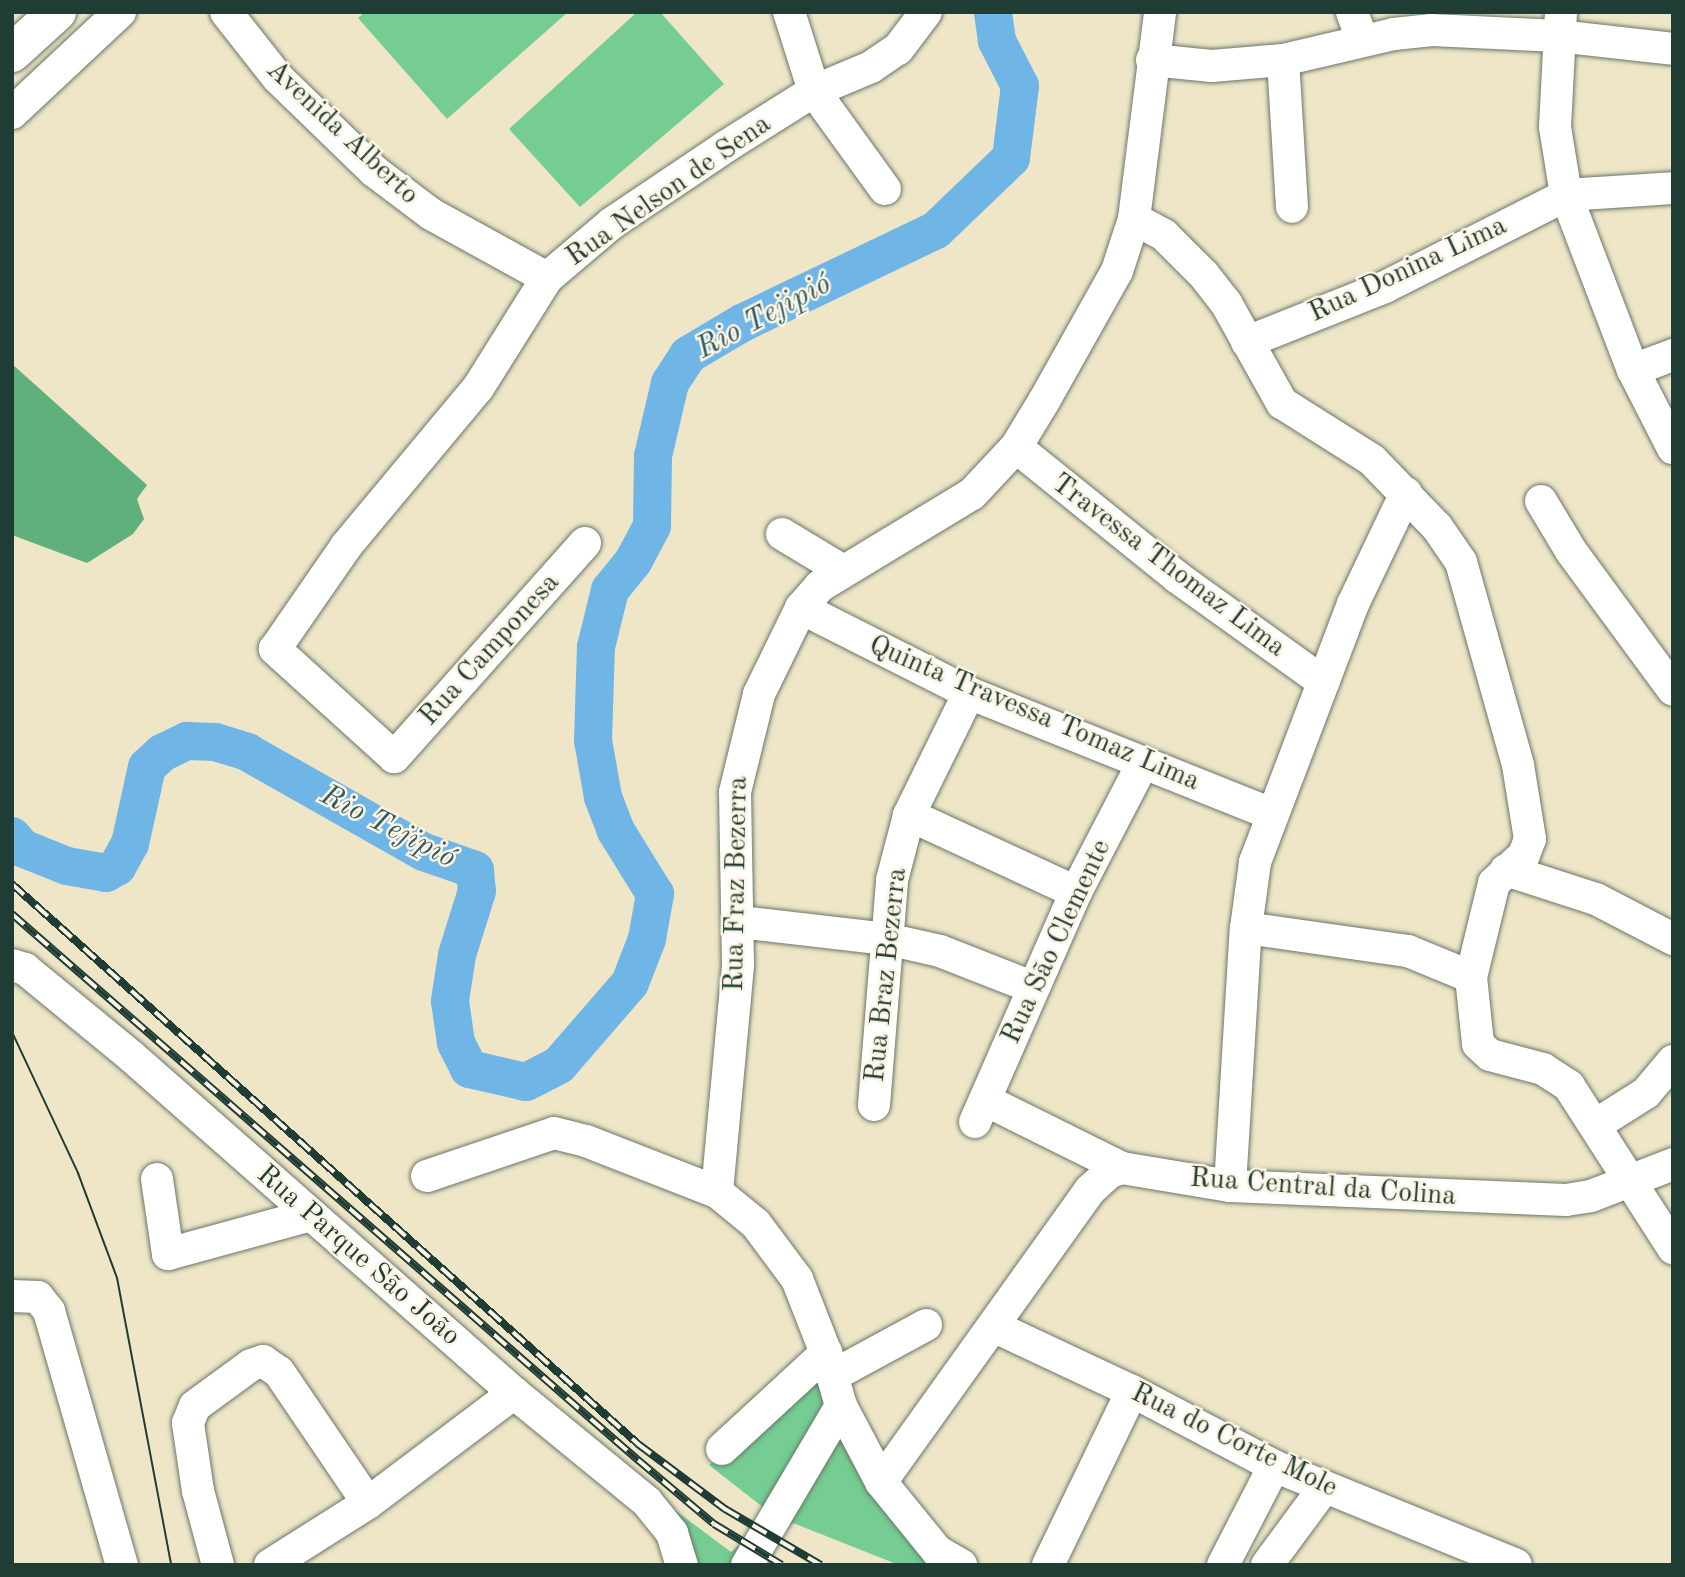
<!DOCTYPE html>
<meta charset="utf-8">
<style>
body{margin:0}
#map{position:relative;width:1685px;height:1577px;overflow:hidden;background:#efe6c8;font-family:"Old Standard TT",serif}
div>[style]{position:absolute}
.green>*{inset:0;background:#75cd93}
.forest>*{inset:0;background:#60b07d}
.river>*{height:38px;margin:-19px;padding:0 19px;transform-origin:19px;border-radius:19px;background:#6fb6e6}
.roads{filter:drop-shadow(0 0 2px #687868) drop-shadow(0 0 2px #687868)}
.minor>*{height:32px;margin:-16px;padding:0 16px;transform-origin:16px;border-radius:16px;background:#fff}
.highway>*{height:38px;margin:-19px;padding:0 19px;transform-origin:19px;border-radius:19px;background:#fff}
.tram>*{height:2px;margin:-1px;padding:0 1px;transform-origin:1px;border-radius:1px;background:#1f3d34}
.rail>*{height:8px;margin-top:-4px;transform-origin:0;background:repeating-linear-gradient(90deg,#fcf5e5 0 16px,#1f3d34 0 32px);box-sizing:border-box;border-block:2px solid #1f3d34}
span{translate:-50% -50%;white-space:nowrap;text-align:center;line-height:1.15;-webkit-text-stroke:5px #fcf5e5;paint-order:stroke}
.street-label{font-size:28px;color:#1f3d34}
.water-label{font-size:30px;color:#335b60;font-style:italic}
.frame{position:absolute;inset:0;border:14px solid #1f3d34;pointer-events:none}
</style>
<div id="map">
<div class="green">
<i style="clip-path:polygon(365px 12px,568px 12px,447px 119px,358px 18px)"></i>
<i style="clip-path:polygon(637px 12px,660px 12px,724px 84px,580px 207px,509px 129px)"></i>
<i style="clip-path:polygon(822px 1363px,830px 1395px,764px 1508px,709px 1465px)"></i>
<i style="clip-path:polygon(837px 1429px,930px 1565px,899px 1565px,793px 1523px,787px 1527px)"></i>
<i style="clip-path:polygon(668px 1505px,731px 1552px,738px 1546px,744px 1549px,733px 1565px,686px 1565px)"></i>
</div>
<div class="forest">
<i style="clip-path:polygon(12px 364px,147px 485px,137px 499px,144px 519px,133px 534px,87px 563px,12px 535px)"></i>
</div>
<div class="river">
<i style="left:12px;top:836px;width:16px;rotate:50deg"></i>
<i style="left:22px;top:848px;width:48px;rotate:21.8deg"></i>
<i style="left:67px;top:866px;width:40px;rotate:10deg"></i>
<i style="left:106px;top:873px;width:13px;rotate:-29deg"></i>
<i style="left:117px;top:867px;width:26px;rotate:-61deg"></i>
<i style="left:130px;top:844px;width:79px;rotate:-77.6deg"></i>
<i style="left:147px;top:767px;width:21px;rotate:-43deg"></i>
<i style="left:162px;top:753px;width:28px;rotate:-26deg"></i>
<i style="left:187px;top:741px;width:28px;rotate:2deg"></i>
<i style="left:215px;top:742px;width:34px;rotate:17deg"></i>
<i style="left:247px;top:752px;width:203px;rotate:29.5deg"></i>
<i style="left:424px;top:852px;width:54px;rotate:19.4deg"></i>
<i style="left:475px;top:870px;width:21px;rotate:85deg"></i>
<i style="left:477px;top:891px;width:67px;rotate:107.4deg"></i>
<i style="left:457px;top:955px;width:47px;rotate:98.7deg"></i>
<i style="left:450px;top:1001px;width:42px;rotate:81.9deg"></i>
<i style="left:456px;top:1043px;width:29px;rotate:63deg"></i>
<i style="left:469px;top:1069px;width:58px;rotate:12.8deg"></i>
<i style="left:526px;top:1082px;width:37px;rotate:-27deg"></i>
<i style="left:559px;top:1065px;width:108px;rotate:-49.1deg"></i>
<i style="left:630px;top:983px;width:47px;rotate:-68.9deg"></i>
<i style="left:647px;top:939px;width:46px;rotate:-79.9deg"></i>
<i style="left:655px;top:894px;width:74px;rotate:-121.8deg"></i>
<i style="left:616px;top:831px;width:36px;rotate:-111deg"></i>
<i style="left:603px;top:797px;width:58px;rotate:-100deg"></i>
<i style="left:593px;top:740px;width:93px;rotate:-88.2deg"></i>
<i style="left:596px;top:647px;width:59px;rotate:-76.2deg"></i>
<i style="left:610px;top:590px;width:38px;rotate:-51deg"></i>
<i style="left:634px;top:560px;width:38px;rotate:-62deg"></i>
<i style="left:652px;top:526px;width:70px;rotate:-89.2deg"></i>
<i style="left:653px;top:456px;width:75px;rotate:-76.9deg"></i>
<i style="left:670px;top:383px;width:33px;rotate:-57deg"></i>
<i style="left:688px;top:355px;width:63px;rotate:-30.7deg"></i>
<i style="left:742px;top:323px;width:215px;rotate:-25.6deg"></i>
<i style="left:936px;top:230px;width:104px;rotate:-43.8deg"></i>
<i style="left:1011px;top:158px;width:73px;rotate:-82.9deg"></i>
<i style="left:1020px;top:86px;width:51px;rotate:-117.1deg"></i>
<i style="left:997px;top:41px;width:29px;rotate:-98deg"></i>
</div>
<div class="roads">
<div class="minor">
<i style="left:226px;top:12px;width:84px;rotate:51.8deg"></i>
<i style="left:278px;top:78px;width:134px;rotate:44.1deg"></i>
<i style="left:374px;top:171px;width:71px;rotate:37deg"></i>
<i style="left:431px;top:214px;width:132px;rotate:28.9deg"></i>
<i style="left:789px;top:12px;width:83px;rotate:72.4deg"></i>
<i style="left:814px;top:91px;width:121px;rotate:54.1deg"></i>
<i style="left:1352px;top:12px;width:30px;rotate:70deg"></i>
<i style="left:1561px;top:12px;width:115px;rotate:93deg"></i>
<i style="left:1555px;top:127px;width:69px;rotate:80.8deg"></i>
<i style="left:1566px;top:195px;width:187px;rotate:69.1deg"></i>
<i style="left:1633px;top:370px;width:88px;rotate:62.9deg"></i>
<i style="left:1152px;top:60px;width:60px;rotate:5.7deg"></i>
<i style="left:1212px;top:66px;width:71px;rotate:-4.8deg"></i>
<i style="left:1283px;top:60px;width:114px;rotate:-13.2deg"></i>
<i style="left:1394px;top:34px;width:38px;rotate:-6deg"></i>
<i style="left:1432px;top:30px;width:126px;rotate:2.7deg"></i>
<i style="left:1558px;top:36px;width:116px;rotate:6.4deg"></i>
<i style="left:1283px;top:60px;width:147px;rotate:86.5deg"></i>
<i style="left:12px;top:113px;width:148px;rotate:-43.1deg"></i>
<i style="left:1134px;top:219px;width:34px;rotate:28deg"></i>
<i style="left:1164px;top:235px;width:57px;rotate:45deg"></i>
<i style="left:1204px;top:275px;width:36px;rotate:52deg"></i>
<i style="left:1226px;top:303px;width:115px;rotate:60.8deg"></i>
<i style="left:1282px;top:403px;width:107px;rotate:32.3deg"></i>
<i style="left:1372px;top:460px;width:93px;rotate:45.9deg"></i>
<i style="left:1437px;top:527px;width:42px;rotate:55.6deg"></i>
<i style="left:1461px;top:562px;width:211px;rotate:74.3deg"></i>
<i style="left:1518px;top:765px;width:75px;rotate:80.8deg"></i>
<i style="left:1530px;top:839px;width:17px;rotate:111deg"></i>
<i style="left:1524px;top:855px;width:41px;rotate:137deg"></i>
<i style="left:1494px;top:883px;width:97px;rotate:103.7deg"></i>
<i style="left:1247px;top:342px;width:149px;rotate:-21.7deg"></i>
<i style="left:1385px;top:287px;width:203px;rotate:-26.9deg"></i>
<i style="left:1566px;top:195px;width:107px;rotate:-3.7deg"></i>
<i style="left:1633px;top:370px;width:43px;rotate:-20.6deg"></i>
<i style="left:1016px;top:447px;width:207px;rotate:38.9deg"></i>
<i style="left:1177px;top:577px;width:180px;rotate:35.7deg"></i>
<i style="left:1541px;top:501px;width:58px;rotate:59deg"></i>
<i style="left:1571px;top:551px;width:172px;rotate:53.7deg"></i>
<i style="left:782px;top:534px;width:68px;rotate:31.1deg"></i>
<i style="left:585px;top:543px;width:287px;rotate:131.7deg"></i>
<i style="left:394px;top:757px;width:161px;rotate:-137.8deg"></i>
<i style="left:275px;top:649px;width:126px;rotate:-55.3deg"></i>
<i style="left:347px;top:545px;width:204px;rotate:-50.2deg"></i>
<i style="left:478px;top:388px;width:130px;rotate:-57.9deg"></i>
<i style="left:547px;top:278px;width:85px;rotate:-40.2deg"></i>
<i style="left:612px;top:223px;width:136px;rotate:-33.9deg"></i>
<i style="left:725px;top:147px;width:105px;rotate:-32.2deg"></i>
<i style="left:814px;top:91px;width:62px;rotate:-22.8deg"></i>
<i style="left:871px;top:67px;width:32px;rotate:-34deg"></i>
<i style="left:898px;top:49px;width:46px;rotate:-52.9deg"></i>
<i style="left:801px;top:608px;width:188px;rotate:26.8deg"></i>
<i style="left:969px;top:693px;width:325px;rotate:21.8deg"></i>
<i style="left:909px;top:815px;width:184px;rotate:24.8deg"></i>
<i style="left:1506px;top:870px;width:95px;rotate:17.9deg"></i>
<i style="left:1596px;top:899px;width:87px;rotate:27.5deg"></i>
<i style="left:740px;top:922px;width:148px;rotate:6.6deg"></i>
<i style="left:887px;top:939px;width:54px;rotate:12.8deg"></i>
<i style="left:940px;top:951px;width:99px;rotate:21.4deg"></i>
<i style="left:1246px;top:928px;width:164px;rotate:8.1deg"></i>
<i style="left:1408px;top:951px;width:68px;rotate:22.4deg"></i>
<i style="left:1471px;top:977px;width:67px;rotate:84deg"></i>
<i style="left:1478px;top:1044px;width:16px;rotate:43deg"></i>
<i style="left:1490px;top:1055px;width:55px;rotate:14.8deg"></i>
<i style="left:1543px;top:1069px;width:31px;rotate:33deg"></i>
<i style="left:1569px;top:1086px;width:193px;rotate:57.3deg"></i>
<i style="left:12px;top:965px;width:14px;rotate:17deg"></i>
<i style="left:25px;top:969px;width:137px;rotate:39.4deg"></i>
<i style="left:131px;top:1056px;width:510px;rotate:41.34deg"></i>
<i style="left:514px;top:1393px;width:172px;rotate:39.3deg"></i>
<i style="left:647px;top:1502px;width:40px;rotate:51deg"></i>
<i style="left:672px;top:1533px;width:34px;rotate:73deg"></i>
<i style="left:985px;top:1100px;width:153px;rotate:26.4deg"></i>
<i style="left:1122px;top:1168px;width:109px;rotate:9.5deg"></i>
<i style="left:1230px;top:1186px;width:336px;rotate:2.4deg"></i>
<i style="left:1566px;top:1200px;width:25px;rotate:-9deg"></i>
<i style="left:1591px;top:1196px;width:88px;rotate:-21.3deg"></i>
<i style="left:874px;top:1105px;width:226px;rotate:-85.4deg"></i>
<i style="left:892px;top:880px;width:67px;rotate:-75.3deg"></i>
<i style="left:909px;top:815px;width:136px;rotate:-63.8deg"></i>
<i style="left:975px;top:1122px;width:251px;rotate:-66.3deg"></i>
<i style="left:1076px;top:892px;width:145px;rotate:-62.6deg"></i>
<i style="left:1597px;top:1124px;width:58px;rotate:-32.3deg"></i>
<i style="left:1646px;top:1093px;width:42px;rotate:-49.8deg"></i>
<i style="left:427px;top:1176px;width:134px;rotate:-18.7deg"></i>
<i style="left:554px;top:1133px;width:33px;rotate:14deg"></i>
<i style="left:586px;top:1141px;width:141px;rotate:21.3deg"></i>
<i style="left:717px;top:1192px;width:50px;rotate:39.4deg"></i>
<i style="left:756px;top:1224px;width:69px;rotate:53.3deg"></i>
<i style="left:797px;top:1279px;width:79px;rotate:68.6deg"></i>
<i style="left:826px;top:1353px;width:55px;rotate:74.2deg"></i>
<i style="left:841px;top:1406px;width:86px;rotate:62.2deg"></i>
<i style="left:881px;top:1482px;width:89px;rotate:50.9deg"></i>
<i style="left:937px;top:1551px;width:28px;rotate:30deg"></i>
<i style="left:157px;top:1179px;width:76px;rotate:81.7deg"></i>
<i style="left:168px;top:1254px;width:148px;rotate:-15.3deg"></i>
<i style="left:1230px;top:1186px;width:258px;rotate:-86.5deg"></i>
<i style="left:1246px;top:928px;width:67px;rotate:-82.2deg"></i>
<i style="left:1255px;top:862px;width:276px;rotate:-69.2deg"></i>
<i style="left:1353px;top:604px;width:123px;rotate:-64.5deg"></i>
<i style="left:717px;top:1192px;width:229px;rotate:-84.7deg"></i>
<i style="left:738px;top:964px;width:172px;rotate:-91deg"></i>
<i style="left:735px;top:792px;width:101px;rotate:-76.2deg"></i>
<i style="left:759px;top:694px;width:96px;rotate:-64deg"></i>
<i style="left:801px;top:608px;width:29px;rotate:-49deg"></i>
<i style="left:820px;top:586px;width:178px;rotate:-31.2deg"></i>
<i style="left:972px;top:494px;width:64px;rotate:-46.9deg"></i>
<i style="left:1016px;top:447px;width:54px;rotate:-58.7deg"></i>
<i style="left:1044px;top:401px;width:149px;rotate:-60.7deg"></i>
<i style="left:1117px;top:271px;width:55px;rotate:-71.9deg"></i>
<i style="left:1134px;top:219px;width:209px;rotate:-82.8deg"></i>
<i style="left:12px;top:1296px;width:26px;rotate:2deg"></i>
<i style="left:38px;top:1297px;width:18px;rotate:52deg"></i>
<i style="left:49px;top:1311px;width:264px;rotate:74deg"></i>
<i style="left:993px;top:1326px;width:153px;rotate:25.1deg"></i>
<i style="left:1132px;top:1391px;width:161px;rotate:27.8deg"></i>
<i style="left:1274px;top:1466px;width:261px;rotate:22.2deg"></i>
<i style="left:832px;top:1376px;width:107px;rotate:-28.5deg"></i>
<i style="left:722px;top:1449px;width:142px;rotate:-42.7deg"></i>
<i style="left:881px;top:1482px;width:359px;rotate:-54.4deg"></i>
<i style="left:1090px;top:1190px;width:27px;rotate:-42deg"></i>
<i style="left:1110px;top:1172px;width:13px;rotate:-18deg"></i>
<i style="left:218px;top:1565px;width:77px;rotate:-105.1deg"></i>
<i style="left:198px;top:1491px;width:69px;rotate:-98.4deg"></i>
<i style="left:188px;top:1423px;width:18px;rotate:-68deg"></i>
<i style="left:195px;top:1406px;width:69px;rotate:-36.2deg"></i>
<i style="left:251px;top:1365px;width:13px;rotate:-18deg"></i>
<i style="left:263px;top:1361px;width:19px;rotate:35deg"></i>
<i style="left:279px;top:1372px;width:158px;rotate:55.8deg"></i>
<i style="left:270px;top:1565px;width:116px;rotate:-32.3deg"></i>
<i style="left:368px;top:1503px;width:183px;rotate:-37deg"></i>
<i style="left:747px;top:1565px;width:185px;rotate:-59.4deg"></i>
<i style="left:1048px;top:1565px;width:193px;rotate:-64.2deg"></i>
<i style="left:1223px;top:1565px;width:111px;rotate:-62.7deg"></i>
<i style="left:1267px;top:1565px;width:96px;rotate:-53.5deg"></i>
</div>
<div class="highway">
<i style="left:12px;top:53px;width:61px;rotate:-42.3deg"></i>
</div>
</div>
<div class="tram">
<i style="left:12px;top:1032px;width:156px;rotate:64.9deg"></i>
<i style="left:78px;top:1173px;width:112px;rotate:69.6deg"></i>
<i style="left:117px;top:1278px;width:292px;rotate:79.3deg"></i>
</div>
<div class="rail">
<i style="left:12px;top:884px;width:840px;rotate:41.81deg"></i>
<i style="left:638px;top:1444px;width:109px;rotate:36.8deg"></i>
<i style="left:725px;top:1509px;width:111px;rotate:30.3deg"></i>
<i style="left:12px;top:914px;width:831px;rotate:41.1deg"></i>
<i style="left:638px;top:1460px;width:99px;rotate:40.1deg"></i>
<i style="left:714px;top:1524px;width:79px;rotate:31.1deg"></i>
</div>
<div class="street-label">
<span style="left:342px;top:133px;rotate:43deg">Avenida Alberto</span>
<span style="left:669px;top:191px;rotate:-35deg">Rua Nelson de Sena</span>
<span style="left:1408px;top:270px;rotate:-25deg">Rua Donina Lima</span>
<span style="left:1168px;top:566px;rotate:37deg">Travessa Thomaz Lima</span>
<span style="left:490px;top:650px;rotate:-48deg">Rua Camponesa</span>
<span style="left:1034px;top:714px;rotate:23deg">Quinta Travessa Tomaz Lima</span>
<span style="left:737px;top:884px;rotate:-89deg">Rua Fraz Bezerra</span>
<span style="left:1057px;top:942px;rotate:-65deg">Rua São Clemente</span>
<span style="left:887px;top:975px;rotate:-84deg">Rua Braz Bezerra</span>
<span style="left:1323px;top:1188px;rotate:4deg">Rua Central da Colina</span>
<span style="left:358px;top:1256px;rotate:41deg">Rua Parque São João</span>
<span style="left:1234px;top:1441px;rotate:26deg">Rua do Corte Mole</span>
</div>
<div class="water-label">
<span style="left:764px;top:317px;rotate:-28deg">Rio Tejipió</span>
<span style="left:388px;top:827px;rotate:27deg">Rio Tejipió</span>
</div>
<div class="frame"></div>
</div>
